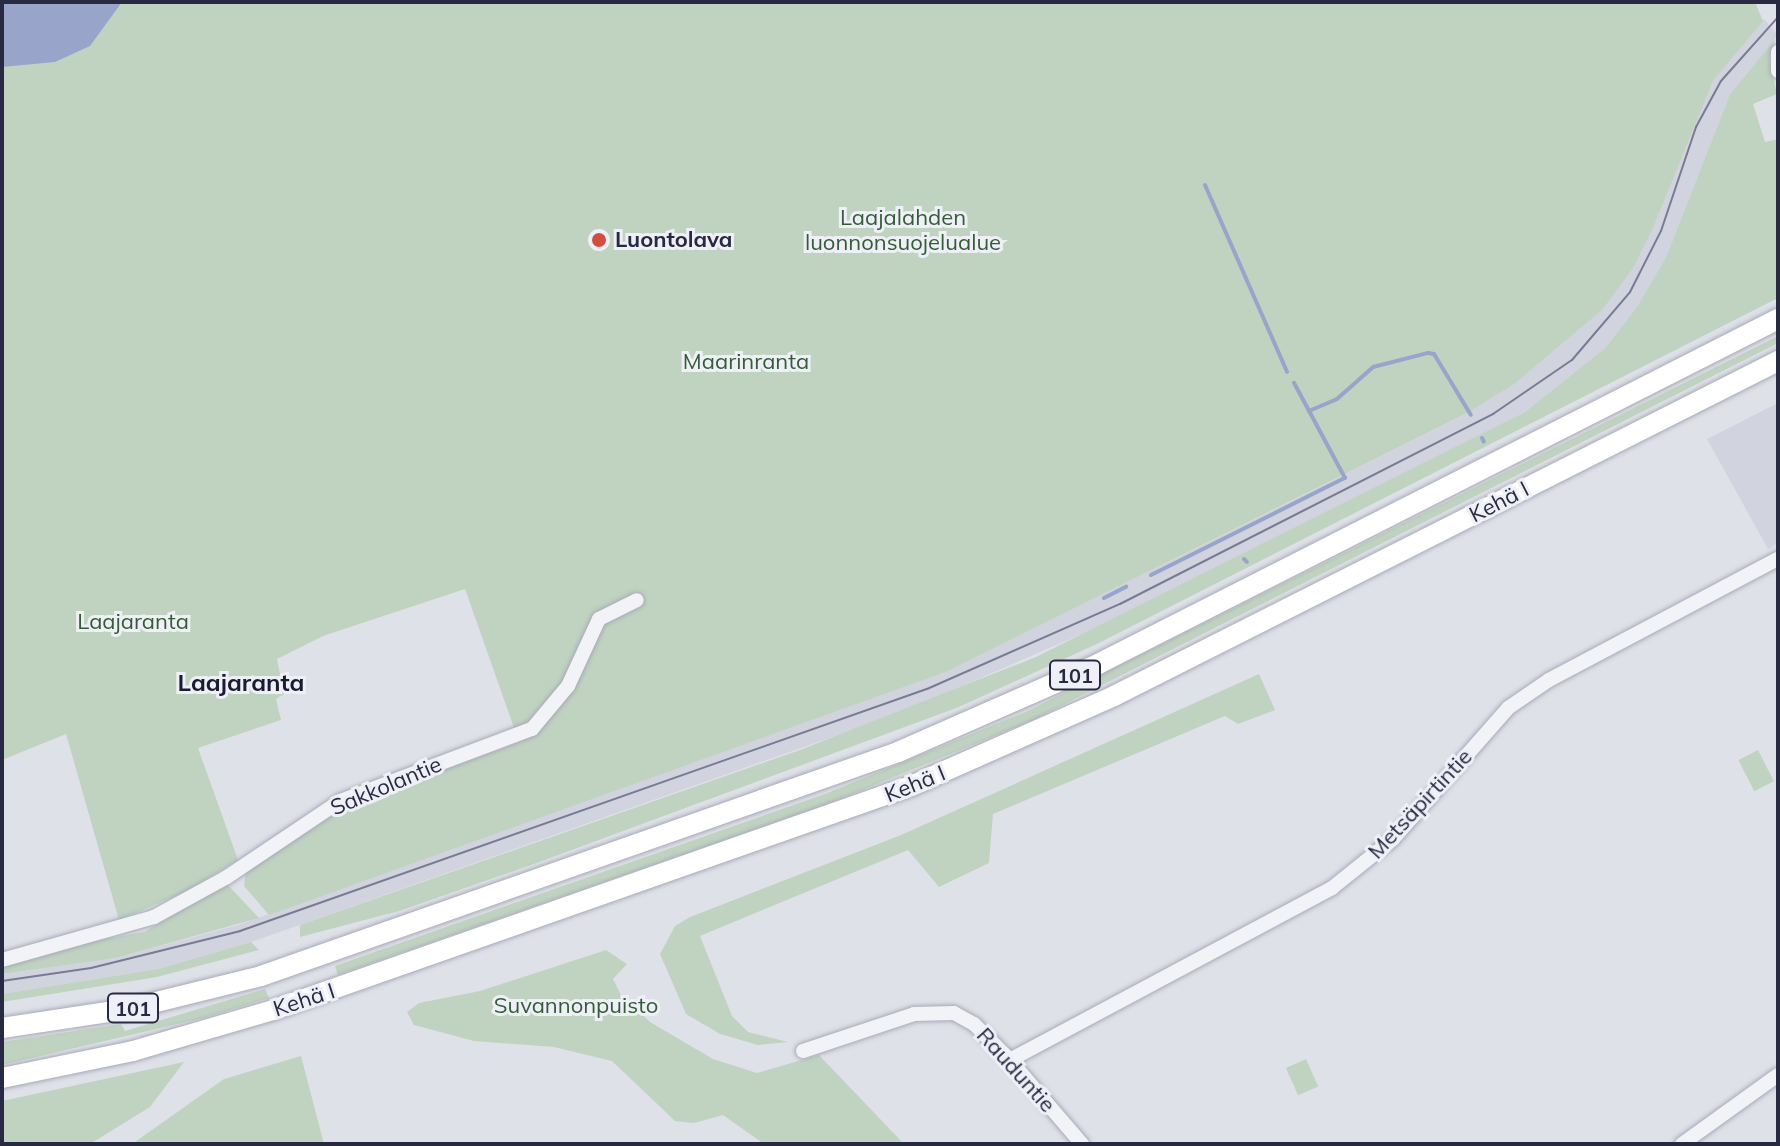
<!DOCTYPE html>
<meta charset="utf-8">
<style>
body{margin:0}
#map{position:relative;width:1780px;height:1146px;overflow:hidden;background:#dfe1e9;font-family:Mulish,sans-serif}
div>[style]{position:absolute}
.built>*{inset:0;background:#d1d3de}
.green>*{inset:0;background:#c0d3c0;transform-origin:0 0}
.water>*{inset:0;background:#99a4cb}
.stream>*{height:4px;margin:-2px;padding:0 2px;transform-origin:2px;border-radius:2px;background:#99a4cb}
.roads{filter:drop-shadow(0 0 2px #a8aab7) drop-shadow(0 0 2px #a8aab7)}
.minor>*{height:14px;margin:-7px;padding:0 7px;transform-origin:7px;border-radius:7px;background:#f2f3f7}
.highway>*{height:20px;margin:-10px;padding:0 10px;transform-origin:10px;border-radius:10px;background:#fff}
.tram>*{height:2px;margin:-1px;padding:0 1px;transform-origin:1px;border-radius:1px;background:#787b93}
.dots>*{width:22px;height:22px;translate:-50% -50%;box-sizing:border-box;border:4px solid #eff0f7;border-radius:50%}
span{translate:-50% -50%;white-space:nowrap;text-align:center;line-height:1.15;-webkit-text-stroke:6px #eff0f7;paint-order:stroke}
.shield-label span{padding:2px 6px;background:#eff0f7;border:2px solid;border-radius:6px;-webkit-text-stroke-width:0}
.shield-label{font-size:20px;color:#272a41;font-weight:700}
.park-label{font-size:22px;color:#345d37}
.poi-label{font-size:22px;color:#272a41;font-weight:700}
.left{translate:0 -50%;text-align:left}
.street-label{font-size:22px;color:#272a41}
.neighbourhood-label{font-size:24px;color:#1a1c32;font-weight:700}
.frame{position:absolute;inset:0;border:4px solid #272a41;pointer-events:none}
</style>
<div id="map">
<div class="built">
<i style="clip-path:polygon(1764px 19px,1778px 35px,1730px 94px,1667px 255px,1637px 307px,1605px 348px,1525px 412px,1114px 620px,900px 713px,251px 942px,158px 969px,2px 994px,2px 974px,116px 958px,238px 925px,946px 672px,1467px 413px,1633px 268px,1713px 81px)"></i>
<i style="clip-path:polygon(1778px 403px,1778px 543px,1768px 549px,1707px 439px)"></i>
</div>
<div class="green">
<i style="clip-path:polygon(2px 2px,1755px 2px,1763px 21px,1713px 81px,1652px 230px,1633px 268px,1602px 310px,1514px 384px,1467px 413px,946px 672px,269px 915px,244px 886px,246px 870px,343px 807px,519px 742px,465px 589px,323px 636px,277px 659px,284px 694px,276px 699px,281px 720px,198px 748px,238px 860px,187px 891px,119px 920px,66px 734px,2px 760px)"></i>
<i style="clip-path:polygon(1775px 39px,1769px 59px,1777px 94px,1753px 104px,1765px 142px,1778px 139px,1778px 298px,1099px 643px,959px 707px,531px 865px,399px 911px,300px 937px,300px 925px,800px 750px,1036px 657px,1525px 412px,1605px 348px,1637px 307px,1667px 255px,1730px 94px)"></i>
<i style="clip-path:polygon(1778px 336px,1778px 343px,1031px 721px,828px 804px,338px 975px,335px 966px,825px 794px,1028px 711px)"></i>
<i style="clip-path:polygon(1259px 674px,1275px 710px,1238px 724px,1225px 716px,993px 814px,989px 863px,939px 887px,908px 850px,700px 936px,732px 1016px,748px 1032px,788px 1042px,758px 1045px,720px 1034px,686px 1014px,660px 954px,675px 926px,690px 917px,901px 835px)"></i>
<i style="left:1758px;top:750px;width:35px;height:22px;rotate:63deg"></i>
<i style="clip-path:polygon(227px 884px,259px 918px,116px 958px,2px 974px,2px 965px,66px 946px,144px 932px)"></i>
<i style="clip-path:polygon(251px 942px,259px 950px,157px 977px,2px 1002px,2px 994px,158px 969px)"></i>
<i style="clip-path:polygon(606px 950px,627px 964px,613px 979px,621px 995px,650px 1022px,713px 1059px,757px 1073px,819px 1055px,904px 1144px,764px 1144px,723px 1115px,694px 1123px,675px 1121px,612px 1061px,554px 1047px,474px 1041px,414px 1025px,407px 1012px,419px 1003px,480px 991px)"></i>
<i style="clip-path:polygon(265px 989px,269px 998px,203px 1018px,2px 1065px,2px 1042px,121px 1024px,125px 1031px)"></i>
<i style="clip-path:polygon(301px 1056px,324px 1144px,132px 1144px,224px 1079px)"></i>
<i style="left:1306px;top:1059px;width:30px;height:22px;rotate:66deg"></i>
<i style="clip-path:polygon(184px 1062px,150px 1107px,90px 1144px,2px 1144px,2px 1101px)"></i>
</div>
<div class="water">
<i style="clip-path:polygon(2px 2px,122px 2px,90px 46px,55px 62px,2px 67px)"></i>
</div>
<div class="stream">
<i style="left:1205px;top:185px;width:204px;rotate:66.3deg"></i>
<i style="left:1309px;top:411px;width:30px;rotate:-23deg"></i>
<i style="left:1337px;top:399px;width:48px;rotate:-41.6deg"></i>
<i style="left:1373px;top:367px;width:57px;rotate:-14.3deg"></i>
<i style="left:1428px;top:353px;width:6px;rotate:9deg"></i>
<i style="left:1434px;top:354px;width:71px;rotate:58.8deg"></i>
<i style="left:1482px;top:438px;width:4px;rotate:63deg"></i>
<i style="left:1244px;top:559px;width:4px;rotate:45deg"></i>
<i style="left:1151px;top:575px;width:217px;rotate:-26.6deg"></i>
<i style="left:1345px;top:478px;width:108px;rotate:-118.2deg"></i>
<i style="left:1104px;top:598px;width:25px;rotate:-27deg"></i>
</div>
<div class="roads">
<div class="minor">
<i style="left:1778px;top:52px;width:19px;rotate:90deg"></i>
<i style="left:2px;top:960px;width:158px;rotate:-15.8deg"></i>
<i style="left:154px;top:917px;width:83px;rotate:-28.7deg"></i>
<i style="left:227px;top:877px;width:136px;rotate:-33.9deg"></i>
<i style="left:340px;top:801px;width:205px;rotate:-20.6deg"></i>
<i style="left:532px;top:729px;width:56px;rotate:-50.1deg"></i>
<i style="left:568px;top:686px;width:74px;rotate:-65.2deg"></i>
<i style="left:599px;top:619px;width:42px;rotate:-26.6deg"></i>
<i style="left:803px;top:1051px;width:117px;rotate:-18.4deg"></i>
<i style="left:914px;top:1014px;width:40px;rotate:-1.4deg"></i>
<i style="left:954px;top:1013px;width:23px;rotate:29deg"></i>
<i style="left:974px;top:1024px;width:51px;rotate:45deg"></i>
<i style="left:1010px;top:1060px;width:111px;rotate:49.4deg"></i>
<i style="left:1010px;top:1060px;width:365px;rotate:-28.1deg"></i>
<i style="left:1332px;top:888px;width:78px;rotate:-38.8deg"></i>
<i style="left:1393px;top:839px;width:174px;rotate:-48.7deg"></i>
<i style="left:1508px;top:708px;width:50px;rotate:-34.3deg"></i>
<i style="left:1549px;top:680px;width:259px;rotate:-27.9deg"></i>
<i style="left:1682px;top:1144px;width:118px;rotate:-35.7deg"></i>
</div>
<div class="highway">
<i style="left:2px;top:1028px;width:127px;rotate:-8.6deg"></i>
<i style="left:128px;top:1009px;width:137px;rotate:-13.9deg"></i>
<i style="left:261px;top:976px;width:675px;rotate:-19.37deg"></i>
<i style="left:898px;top:752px;width:219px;rotate:-23.7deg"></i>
<i style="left:1098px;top:664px;width:763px;rotate:-26.9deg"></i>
<i style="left:2px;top:1078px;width:134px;rotate:-11.6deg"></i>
<i style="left:133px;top:1051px;width:146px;rotate:-16.3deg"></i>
<i style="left:273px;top:1010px;width:676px;rotate:-19.35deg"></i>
<i style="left:911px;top:786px;width:222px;rotate:-23.9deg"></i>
<i style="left:1114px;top:696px;width:744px;rotate:-26.77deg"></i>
</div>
</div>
<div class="tram">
<i style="left:2px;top:981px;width:90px;rotate:-8.3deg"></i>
<i style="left:91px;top:968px;width:154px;rotate:-13.9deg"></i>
<i style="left:240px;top:931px;width:728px;rotate:-19.41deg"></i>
<i style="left:927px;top:689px;width:211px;rotate:-23.8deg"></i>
<i style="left:1120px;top:604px;width:419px;rotate:-27deg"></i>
<i style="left:1493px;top:414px;width:96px;rotate:-34.4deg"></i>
<i style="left:1572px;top:360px;width:89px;rotate:-49.5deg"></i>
<i style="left:1630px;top:292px;width:68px;rotate:-63.1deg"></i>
<i style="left:1661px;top:231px;width:110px;rotate:-71.4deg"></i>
<i style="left:1696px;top:127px;width:52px;rotate:-61.5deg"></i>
<i style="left:1721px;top:81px;width:86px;rotate:-48.3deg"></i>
</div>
<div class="dots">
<i style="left:599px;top:240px;background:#d44e3f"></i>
</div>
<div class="shield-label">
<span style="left:1075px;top:675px">101</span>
<span style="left:133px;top:1008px">101</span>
</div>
<div class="park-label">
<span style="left:903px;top:230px">Laajalahden<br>luonnonsuojelualue</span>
<span style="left:746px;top:362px">Maarinranta</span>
<span style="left:133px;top:622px">Laajaranta</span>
<span style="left:576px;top:1006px">Suvannonpuisto</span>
</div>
<div class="poi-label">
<span class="left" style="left:615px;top:240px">Luontolava</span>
</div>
<div class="street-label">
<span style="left:1499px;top:502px;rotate:-27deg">Kehä I</span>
<span style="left:915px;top:784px;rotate:-22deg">Kehä I</span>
<span style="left:386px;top:786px;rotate:-23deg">Sakkolantie</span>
<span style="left:1420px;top:804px;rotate:-47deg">Metsäpirtintie</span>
<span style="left:304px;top:1000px;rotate:-18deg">Kehä I</span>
<span style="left:1016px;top:1070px;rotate:48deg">Rauduntie</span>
</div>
<div class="neighbourhood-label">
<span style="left:241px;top:683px">Laajaranta</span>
</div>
<div class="frame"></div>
</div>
